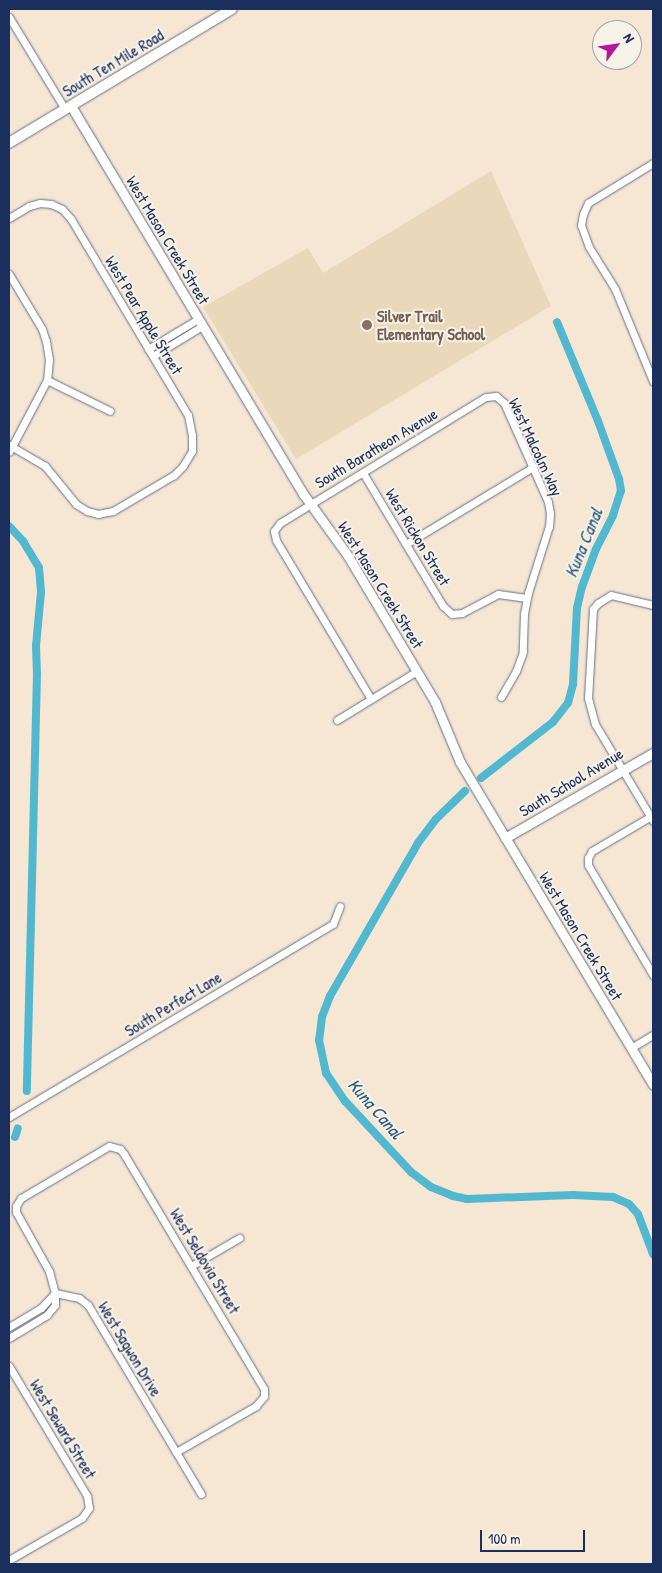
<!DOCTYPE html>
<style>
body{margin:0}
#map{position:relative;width:662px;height:1573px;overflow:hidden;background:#f5e7d3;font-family:"Patrick Hand",sans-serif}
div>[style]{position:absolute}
.built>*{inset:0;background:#e9d9ba}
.canal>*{height:8px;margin:-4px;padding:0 4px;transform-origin:4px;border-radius:4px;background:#51b8cf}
.roads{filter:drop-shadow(0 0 1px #676f87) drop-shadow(0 0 1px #676f87)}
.minor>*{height:7px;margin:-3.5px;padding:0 3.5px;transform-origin:3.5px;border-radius:3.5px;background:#fff}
.tertiary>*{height:9px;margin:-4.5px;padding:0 4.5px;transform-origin:4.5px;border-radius:4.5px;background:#fff}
.secondary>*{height:10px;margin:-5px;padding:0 5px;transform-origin:5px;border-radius:5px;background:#fff}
.dots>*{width:14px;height:14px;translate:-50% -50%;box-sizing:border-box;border:2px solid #f7f3e8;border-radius:50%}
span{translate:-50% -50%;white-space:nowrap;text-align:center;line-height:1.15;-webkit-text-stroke:4px #f7f3e8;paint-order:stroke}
.street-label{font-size:16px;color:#1b2f5e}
.education-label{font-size:16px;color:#785e54;font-weight:700}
.left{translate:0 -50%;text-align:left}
.water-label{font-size:18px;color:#2b5880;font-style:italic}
.frame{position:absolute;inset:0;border:10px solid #1b2f5e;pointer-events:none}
.north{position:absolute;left:592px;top:20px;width:50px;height:50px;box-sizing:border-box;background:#f7f3e8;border:1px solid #9fa5b1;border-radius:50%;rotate:59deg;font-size:14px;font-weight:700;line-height:20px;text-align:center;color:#1b2f5e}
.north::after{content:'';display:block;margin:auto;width:18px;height:22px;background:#b5179e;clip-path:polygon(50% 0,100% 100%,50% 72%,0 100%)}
.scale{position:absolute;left:480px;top:1530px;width:105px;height:22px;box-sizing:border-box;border:2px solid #1b2f5e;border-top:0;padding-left:6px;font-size:15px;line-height:18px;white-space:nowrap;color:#1b2f5e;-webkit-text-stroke:4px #f7f3e8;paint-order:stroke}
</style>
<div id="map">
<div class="built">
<i style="clip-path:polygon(491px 171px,551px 306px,296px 459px,203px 307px,308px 248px,323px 273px)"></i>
</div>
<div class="canal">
<i style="left:9px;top:526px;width:21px;rotate:47deg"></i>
<i style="left:23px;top:541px;width:31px;rotate:59deg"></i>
<i style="left:39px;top:568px;width:24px;rotate:85deg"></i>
<i style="left:41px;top:592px;width:54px;rotate:95.3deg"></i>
<i style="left:36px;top:646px;width:28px;rotate:88deg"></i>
<i style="left:37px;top:674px;width:417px;rotate:91.4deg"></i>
<i style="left:481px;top:778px;width:91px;rotate:-37.9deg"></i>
<i style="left:553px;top:722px;width:24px;rotate:-52deg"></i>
<i style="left:568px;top:703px;width:20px;rotate:-75deg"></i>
<i style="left:573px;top:684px;width:76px;rotate:-87deg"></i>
<i style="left:577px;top:608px;width:22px;rotate:-77deg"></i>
<i style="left:582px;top:587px;width:40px;rotate:-69.8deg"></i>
<i style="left:596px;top:549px;width:38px;rotate:-63deg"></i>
<i style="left:613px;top:515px;width:25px;rotate:-72deg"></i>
<i style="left:621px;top:491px;width:12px;rotate:-99deg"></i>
<i style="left:619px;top:479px;width:62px;rotate:-109.9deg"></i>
<i style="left:598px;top:421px;width:107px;rotate:-112.5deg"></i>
<i style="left:465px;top:791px;width:40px;rotate:136deg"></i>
<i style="left:436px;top:819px;width:30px;rotate:127deg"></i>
<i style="left:418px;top:843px;width:177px;rotate:119.9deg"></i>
<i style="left:330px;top:996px;width:22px;rotate:111deg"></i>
<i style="left:322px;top:1017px;width:23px;rotate:97deg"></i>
<i style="left:319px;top:1040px;width:34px;rotate:78deg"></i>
<i style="left:326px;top:1073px;width:34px;rotate:56deg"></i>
<i style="left:345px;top:1101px;width:97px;rotate:47.1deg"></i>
<i style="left:411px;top:1172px;width:25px;rotate:37deg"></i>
<i style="left:431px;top:1187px;width:24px;rotate:22deg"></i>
<i style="left:453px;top:1196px;width:14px;rotate:12deg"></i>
<i style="left:467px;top:1199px;width:106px;rotate:-2.2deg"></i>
<i style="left:573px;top:1195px;width:40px;rotate:2.9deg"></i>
<i style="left:613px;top:1197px;width:17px;rotate:24deg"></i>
<i style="left:629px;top:1204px;width:13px;rotate:48deg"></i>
<i style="left:638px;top:1214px;width:43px;rotate:69.4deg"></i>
<i style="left:15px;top:1137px;width:9px;rotate:-72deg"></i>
</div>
<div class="roads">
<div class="minor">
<i style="left:9px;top:17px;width:108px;rotate:58.7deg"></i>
<i style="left:653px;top:163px;width:76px;rotate:148.4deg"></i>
<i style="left:588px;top:203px;width:12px;rotate:114deg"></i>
<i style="left:583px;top:214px;width:11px;rotate:100deg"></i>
<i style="left:581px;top:225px;width:23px;rotate:70deg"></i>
<i style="left:589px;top:247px;width:49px;rotate:58.2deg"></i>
<i style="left:615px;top:289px;width:100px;rotate:67.6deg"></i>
<i style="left:9px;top:218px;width:23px;rotate:-31deg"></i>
<i style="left:29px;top:206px;width:11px;rotate:-15deg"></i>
<i style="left:40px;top:203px;width:11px;rotate:5deg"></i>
<i style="left:51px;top:204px;width:12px;rotate:24deg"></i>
<i style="left:62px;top:209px;width:13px;rotate:48deg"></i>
<i style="left:71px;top:219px;width:228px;rotate:59.2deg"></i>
<i style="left:188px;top:415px;width:20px;rotate:79deg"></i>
<i style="left:192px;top:435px;width:16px;rotate:90deg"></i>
<i style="left:192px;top:451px;width:17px;rotate:121deg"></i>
<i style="left:183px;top:466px;width:13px;rotate:135deg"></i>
<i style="left:174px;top:475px;width:71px;rotate:149.5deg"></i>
<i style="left:113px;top:511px;width:15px;rotate:169deg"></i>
<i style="left:98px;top:514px;width:11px;rotate:-165deg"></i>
<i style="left:87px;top:511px;width:13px;rotate:-148deg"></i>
<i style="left:76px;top:504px;width:49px;rotate:-129.2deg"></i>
<i style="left:45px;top:466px;width:42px;rotate:-149.7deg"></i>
<i style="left:9px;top:274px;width:64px;rotate:59deg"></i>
<i style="left:42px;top:329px;width:13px;rotate:72deg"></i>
<i style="left:46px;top:341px;width:18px;rotate:81deg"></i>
<i style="left:49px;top:359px;width:21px;rotate:95deg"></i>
<i style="left:47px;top:380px;width:81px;rotate:117.8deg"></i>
<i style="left:148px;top:349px;width:58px;rotate:-31deg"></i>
<i style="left:153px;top:356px;width:57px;rotate:-31.5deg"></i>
<i style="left:47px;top:380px;width:70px;rotate:26.2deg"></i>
<i style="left:363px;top:473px;width:155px;rotate:59deg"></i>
<i style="left:443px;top:606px;width:12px;rotate:42deg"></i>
<i style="left:452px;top:614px;width:10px;rotate:-6deg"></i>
<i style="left:462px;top:613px;width:41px;rotate:-27.8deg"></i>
<i style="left:498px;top:594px;width:29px;rotate:8deg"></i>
<i style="left:406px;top:544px;width:149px;rotate:-31.2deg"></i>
<i style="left:653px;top:605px;width:43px;rotate:-166.6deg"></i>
<i style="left:611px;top:595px;width:15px;rotate:148deg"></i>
<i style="left:598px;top:603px;width:8px;rotate:130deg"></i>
<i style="left:593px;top:609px;width:89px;rotate:93.2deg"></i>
<i style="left:588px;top:698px;width:27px;rotate:75deg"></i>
<i style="left:595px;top:724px;width:113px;rotate:59.1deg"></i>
<i style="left:371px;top:699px;width:185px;rotate:-120.9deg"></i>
<i style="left:276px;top:540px;width:9px;rotate:-103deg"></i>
<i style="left:274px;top:531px;width:10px;rotate:-53deg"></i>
<i style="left:280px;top:523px;width:241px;rotate:-31.5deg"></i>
<i style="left:486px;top:397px;width:10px;rotate:-6deg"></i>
<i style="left:496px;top:396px;width:11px;rotate:41deg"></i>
<i style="left:504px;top:403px;width:108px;rotate:66deg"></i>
<i style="left:548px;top:502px;width:11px;rotate:80deg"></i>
<i style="left:550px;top:513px;width:13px;rotate:94deg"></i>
<i style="left:549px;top:526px;width:70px;rotate:107.4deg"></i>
<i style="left:528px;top:593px;width:21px;rotate:101deg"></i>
<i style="left:524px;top:614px;width:38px;rotate:92deg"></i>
<i style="left:523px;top:652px;width:20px;rotate:110deg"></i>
<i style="left:516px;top:671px;width:30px;rotate:120deg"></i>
<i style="left:337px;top:720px;width:94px;rotate:-31.5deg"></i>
<i style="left:653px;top:815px;width:71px;rotate:149.5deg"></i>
<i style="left:592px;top:851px;width:8px;rotate:120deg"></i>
<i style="left:588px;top:858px;width:7px;rotate:90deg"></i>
<i style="left:588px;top:865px;width:128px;rotate:59.4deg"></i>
<i style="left:631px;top:1048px;width:26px;rotate:-31deg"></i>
<i style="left:9px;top:1117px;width:377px;rotate:-30.8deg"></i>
<i style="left:333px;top:924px;width:19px;rotate:-69deg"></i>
<i style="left:191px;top:1266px;width:56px;rotate:-30.3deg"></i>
<i style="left:9px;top:1327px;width:37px;rotate:-31deg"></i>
<i style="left:41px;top:1308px;width:21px;rotate:-47deg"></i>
<i style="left:55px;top:1293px;width:12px;rotate:90deg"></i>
<i style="left:55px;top:1305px;width:13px;rotate:129deg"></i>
<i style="left:47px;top:1315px;width:44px;rotate:148.8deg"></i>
<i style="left:9px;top:1366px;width:152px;rotate:59deg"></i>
<i style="left:87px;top:1496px;width:12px;rotate:81deg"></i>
<i style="left:89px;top:1508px;width:12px;rotate:125deg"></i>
<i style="left:82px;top:1518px;width:84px;rotate:150.1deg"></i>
<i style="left:176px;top:1452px;width:92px;rotate:-29.9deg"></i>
<i style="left:256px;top:1406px;width:13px;rotate:-51deg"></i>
<i style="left:264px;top:1396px;width:7px;rotate:-90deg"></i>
<i style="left:264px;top:1389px;width:274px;rotate:-120.8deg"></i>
<i style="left:124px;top:1154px;width:6px;rotate:-129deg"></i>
<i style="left:120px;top:1149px;width:11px;rotate:-165deg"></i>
<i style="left:109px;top:1146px;width:102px;rotate:149.4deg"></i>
<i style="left:21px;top:1198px;width:9px;rotate:122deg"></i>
<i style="left:16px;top:1206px;width:6px;rotate:90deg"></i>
<i style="left:16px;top:1212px;width:68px;rotate:60.8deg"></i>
<i style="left:49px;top:1271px;width:23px;rotate:75deg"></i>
<i style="left:55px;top:1293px;width:25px;rotate:12deg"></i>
<i style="left:79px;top:1298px;width:11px;rotate:38deg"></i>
<i style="left:88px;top:1305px;width:171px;rotate:59.1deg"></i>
<i style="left:176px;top:1452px;width:49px;rotate:59.2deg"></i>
</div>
<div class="tertiary">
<i style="left:71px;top:106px;width:453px;rotate:59.1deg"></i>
<i style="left:304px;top:495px;width:75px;rotate:54.2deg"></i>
<i style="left:348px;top:556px;width:170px;rotate:59.2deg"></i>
<i style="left:435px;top:702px;width:65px;rotate:67.4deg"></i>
<i style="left:460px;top:762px;width:376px;rotate:59.1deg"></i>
<i style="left:505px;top:838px;width:171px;rotate:-29.9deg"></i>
</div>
<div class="secondary">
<i style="left:9px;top:143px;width:260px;rotate:-31deg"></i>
</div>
</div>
<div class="dots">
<i style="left:367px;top:325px;background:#8d6e63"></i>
</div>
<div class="street-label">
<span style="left:113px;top:63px;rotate:-31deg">South Ten Mile Road</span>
<span style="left:168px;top:240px;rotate:59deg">West Mason Creek Street</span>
<span style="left:144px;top:315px;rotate:59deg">West Pear Apple Street</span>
<span style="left:536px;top:447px;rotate:65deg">West Malcolm Way</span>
<span style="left:376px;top:448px;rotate:-31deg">South Baratheon Avenue</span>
<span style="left:418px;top:537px;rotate:59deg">West Rickon Street</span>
<span style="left:381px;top:585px;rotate:58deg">West Mason Creek Street</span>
<span style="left:571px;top:782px;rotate:-31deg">South School Avenue</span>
<span style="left:581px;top:936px;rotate:59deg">West Mason Creek Street</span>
<span style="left:173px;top:1004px;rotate:-31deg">South Perfect Lane</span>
<span style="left:205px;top:1261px;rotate:59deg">West Seldovia Street</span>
<span style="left:130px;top:1349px;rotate:59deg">West Sagwon Drive</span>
<span style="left:63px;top:1429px;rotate:59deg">West Seward Street</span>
</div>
<div class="education-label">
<span class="left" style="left:377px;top:325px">Silver Trail<br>Elementary School</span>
</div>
<div class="water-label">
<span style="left:584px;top:543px;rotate:-68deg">Kuna Canal</span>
<span style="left:375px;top:1109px;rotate:49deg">Kuna Canal</span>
</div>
<div class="frame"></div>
<div class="north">N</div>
<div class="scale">100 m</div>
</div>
